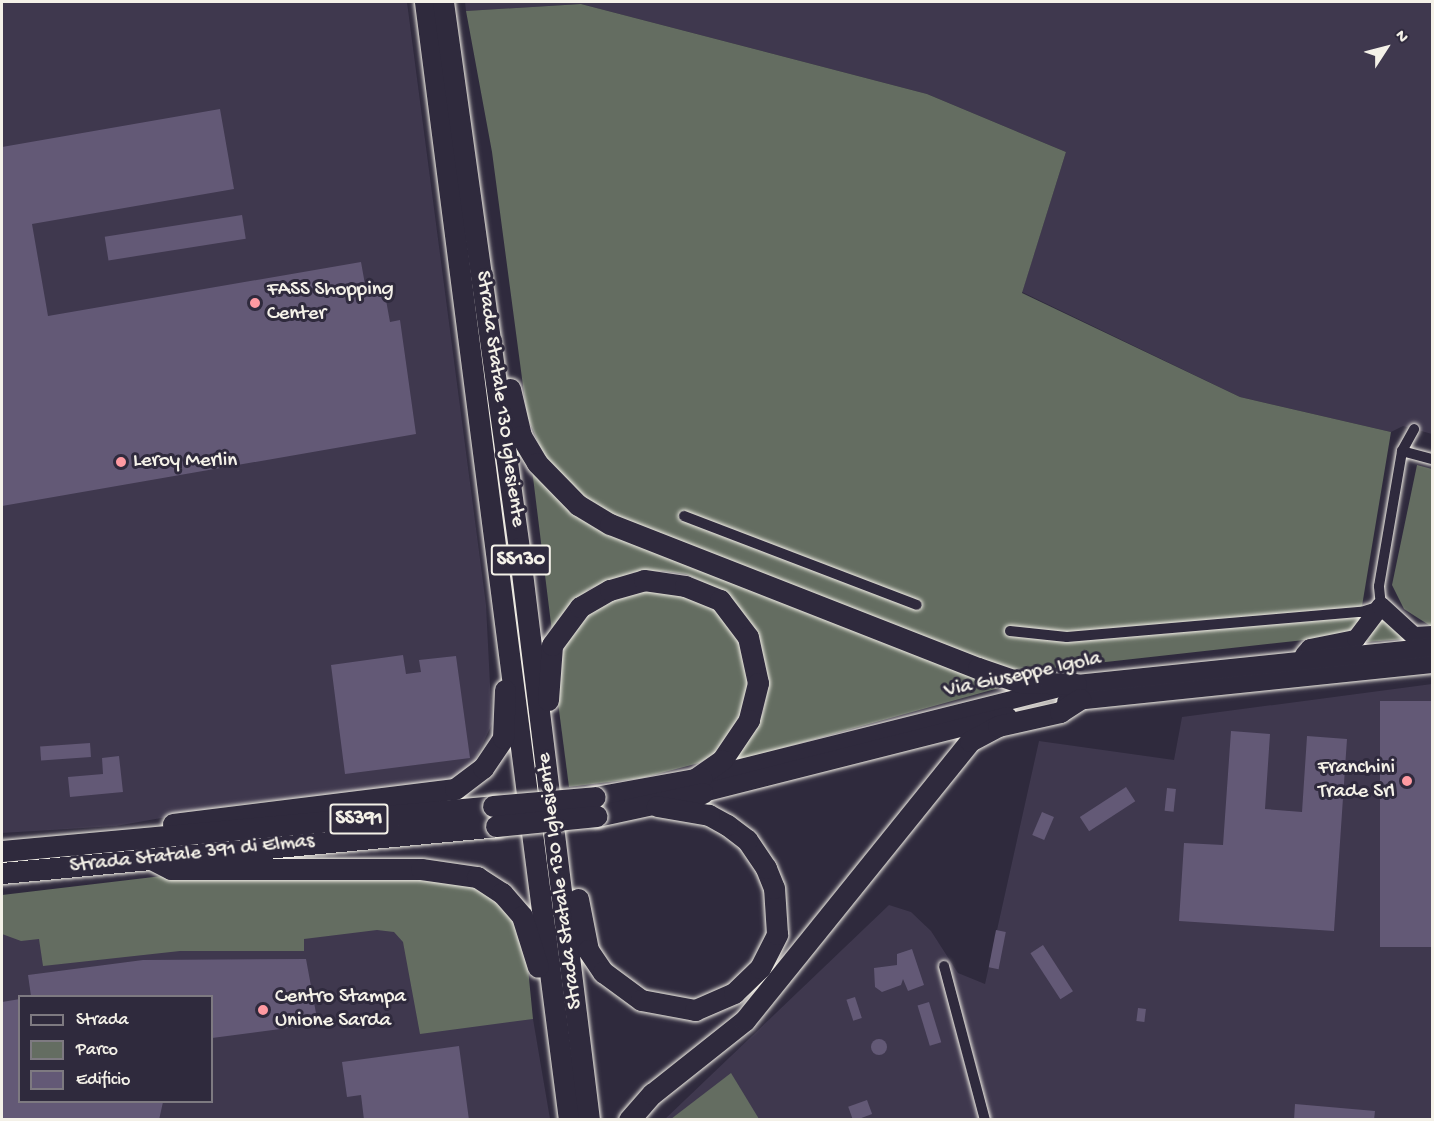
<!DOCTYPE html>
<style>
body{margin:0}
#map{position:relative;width:1434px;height:1121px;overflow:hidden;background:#2f2a3d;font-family:"Gochi Hand",sans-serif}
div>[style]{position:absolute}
.built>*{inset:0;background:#3f384e}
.green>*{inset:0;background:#646d61}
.building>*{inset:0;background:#635976;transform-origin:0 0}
.round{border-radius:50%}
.roads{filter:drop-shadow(0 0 2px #f4f1e8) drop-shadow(0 0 2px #f4f1e8)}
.street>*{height:10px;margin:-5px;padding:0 5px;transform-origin:5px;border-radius:5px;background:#2f2a3d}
.primary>*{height:18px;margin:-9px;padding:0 9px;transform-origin:9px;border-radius:9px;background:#2f2a3d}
.highway>*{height:21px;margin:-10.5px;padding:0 10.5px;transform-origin:10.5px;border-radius:10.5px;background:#2f2a3d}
.bridges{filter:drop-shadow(0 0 2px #f4f1e8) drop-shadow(0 0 2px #f4f1e8)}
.highway-bridge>*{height:21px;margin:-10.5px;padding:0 10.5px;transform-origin:10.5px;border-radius:10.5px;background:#2f2a3d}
.dots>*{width:16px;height:16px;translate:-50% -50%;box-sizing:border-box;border:3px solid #2f2a3d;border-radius:50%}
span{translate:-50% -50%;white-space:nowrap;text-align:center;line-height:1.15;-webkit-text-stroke:6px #2f2a3d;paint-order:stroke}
.shield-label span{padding:2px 4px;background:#2f2a3d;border:2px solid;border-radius:4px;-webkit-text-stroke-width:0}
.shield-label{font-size:20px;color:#f4f1e8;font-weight:700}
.poi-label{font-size:21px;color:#f4f1e8}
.left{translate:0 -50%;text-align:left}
.right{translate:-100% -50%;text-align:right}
.street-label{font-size:21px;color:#f4f1e8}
.frame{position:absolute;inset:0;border:3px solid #f4f1e8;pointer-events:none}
.legend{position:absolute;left:18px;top:995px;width:195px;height:108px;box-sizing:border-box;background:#2f2a3d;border:2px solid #7e7a81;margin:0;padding:8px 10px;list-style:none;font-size:18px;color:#f4f1e8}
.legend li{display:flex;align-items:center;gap:12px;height:30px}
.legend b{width:30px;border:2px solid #7e7a81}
.north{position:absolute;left:1356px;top:18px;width:60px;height:60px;-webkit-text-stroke:4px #2f2a3d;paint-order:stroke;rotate:54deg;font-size:16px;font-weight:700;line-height:24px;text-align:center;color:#f4f1e8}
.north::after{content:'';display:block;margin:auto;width:21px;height:27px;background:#f4f1e8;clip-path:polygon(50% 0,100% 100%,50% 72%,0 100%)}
</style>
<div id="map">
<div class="built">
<i style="clip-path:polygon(2px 2px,407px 2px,486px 605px,492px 724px,472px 767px,443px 785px,252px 802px,116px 826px,2px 833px)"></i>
<i style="clip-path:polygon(465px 2px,1432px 2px,1432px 434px,1403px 426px,1391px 432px,1240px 397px,1022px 292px,1066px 152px,927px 94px,581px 4px,466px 11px)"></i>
<i style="clip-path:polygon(1432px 684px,1432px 1119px,664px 1120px,889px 905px,911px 912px,931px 931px,958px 973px,985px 984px,1039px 741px,1174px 760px,1182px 717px)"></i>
<i style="clip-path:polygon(evenodd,447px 900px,533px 1019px,550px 1119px,2px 1120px,2px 916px,447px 900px,20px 996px,212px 996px,212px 1102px,20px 1102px,20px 996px)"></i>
</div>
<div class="green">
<i style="clip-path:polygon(581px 4px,927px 94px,1066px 152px,1022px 293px,1240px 397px,1391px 432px,1359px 624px,1341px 636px,1015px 672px,606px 512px,584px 499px,543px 454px,527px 416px,492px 152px,466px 11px)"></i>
<i style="clip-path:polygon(1417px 465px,1432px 469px,1432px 627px,1404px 609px,1392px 585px)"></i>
<i style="clip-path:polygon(532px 469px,574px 512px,1006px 686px,732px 762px,763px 713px,769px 683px,755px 629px,713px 587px,686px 574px,663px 571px,635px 572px,589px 589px,552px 632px)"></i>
<i style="clip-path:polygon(661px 588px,708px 602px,727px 620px,750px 662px,745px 717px,717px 753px,699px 763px,642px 778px,569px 787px,556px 687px,566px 639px,578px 619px,613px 595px)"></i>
<i style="clip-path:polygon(1379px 620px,1389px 620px,1406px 639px,1367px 642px)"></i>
<i style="clip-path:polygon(162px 876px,445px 878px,477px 887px,510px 915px,526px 948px,533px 1019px,420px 1034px,403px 942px,394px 932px,377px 930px,304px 939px,304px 951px,180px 951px,43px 966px,39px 939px,21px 941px,2px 934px,2px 895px)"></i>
<i style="clip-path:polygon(731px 1073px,759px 1119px,671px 1119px)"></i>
</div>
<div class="building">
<i style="clip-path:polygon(220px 109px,234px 189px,32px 224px,48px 316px,361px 262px,366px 290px,384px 289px,390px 322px,400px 320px,416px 434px,2px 506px,2px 147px)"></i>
<i style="left:242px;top:215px;width:24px;height:139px;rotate:81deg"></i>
<i style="clip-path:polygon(403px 655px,406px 674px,421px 672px,419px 660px,456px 656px,470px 758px,345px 774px,331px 665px)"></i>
<i style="left:1432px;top:701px;width:246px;height:52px;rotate:90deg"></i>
<i style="clip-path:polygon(1231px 731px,1270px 734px,1265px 809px,1302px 812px,1307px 736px,1347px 739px,1334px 931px,1179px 921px,1184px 843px,1223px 845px)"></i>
<i style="left:90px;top:743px;width:14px;height:50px;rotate:86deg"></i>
<i style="clip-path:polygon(119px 756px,123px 792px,70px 797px,68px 777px,103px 774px,102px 758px)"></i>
<i style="left:1126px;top:787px;width:17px;height:55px;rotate:57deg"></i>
<i style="left:1167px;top:788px;width:9px;height:23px;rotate:6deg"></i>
<i style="left:1042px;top:812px;width:13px;height:25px;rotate:23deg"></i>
<i style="left:996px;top:930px;width:10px;height:38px;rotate:11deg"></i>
<i style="left:1043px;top:945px;width:55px;height:15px;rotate:57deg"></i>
<i style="clip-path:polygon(912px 949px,924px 985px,908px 991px,903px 979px,901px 985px,882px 992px,875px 987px,874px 968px,897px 965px,897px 954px)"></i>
<i style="clip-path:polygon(306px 959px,318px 1024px,212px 1038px,212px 996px,31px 996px,28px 975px,143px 960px)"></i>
<i style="left:855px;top:997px;width:22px;height:9px;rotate:72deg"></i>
<i style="clip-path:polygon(20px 999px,20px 1102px,163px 1102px,159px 1120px,2px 1120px,2px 1002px)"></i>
<i style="left:929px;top:1002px;width:42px;height:12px;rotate:73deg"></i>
<i style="left:1138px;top:1008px;width:8px;height:13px;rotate:7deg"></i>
<i class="round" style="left:871px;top:1039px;width:16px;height:16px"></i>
<i style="clip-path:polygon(459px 1046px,469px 1120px,364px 1120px,361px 1095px,347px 1097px,342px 1062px)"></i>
<i style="left:867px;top:1100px;width:15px;height:20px;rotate:70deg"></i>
<i style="clip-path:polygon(1295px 1104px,1375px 1111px,1374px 1120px,1294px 1120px)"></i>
</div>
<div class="roads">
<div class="street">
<i style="left:1402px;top:451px;width:31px;rotate:15deg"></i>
<i style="left:684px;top:516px;width:249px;rotate:20.9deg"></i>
<i style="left:1010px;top:631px;width:57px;rotate:6deg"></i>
<i style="left:1067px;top:637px;width:295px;rotate:-4.9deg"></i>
<i style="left:1361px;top:612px;width:21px;rotate:-17deg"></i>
<i style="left:1381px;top:606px;width:20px;rotate:-96deg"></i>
<i style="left:1379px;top:586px;width:137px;rotate:-80.3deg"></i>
<i style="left:1402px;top:451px;width:25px;rotate:-61deg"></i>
<i style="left:944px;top:966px;width:159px;rotate:75.1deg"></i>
</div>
<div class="primary">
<i style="left:1304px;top:655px;width:9px;rotate:-49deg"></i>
<i style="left:1310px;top:648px;width:47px;rotate:-11.1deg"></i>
<i style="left:1356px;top:639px;width:41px;rotate:-52.9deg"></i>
<i style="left:1381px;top:606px;width:45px;rotate:42.3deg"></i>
<i style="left:1414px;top:636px;width:18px;rotate:-3deg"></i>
<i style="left:1066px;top:702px;width:368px;rotate:-5.9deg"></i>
<i style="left:701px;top:778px;width:387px;rotate:-14.1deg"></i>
<i style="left:1076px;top:684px;width:358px;rotate:-5.9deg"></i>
<i style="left:703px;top:793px;width:314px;rotate:-14.2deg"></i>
</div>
<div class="highway">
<i style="left:425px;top:2px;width:1127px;rotate:82.66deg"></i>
<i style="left:443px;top:2px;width:551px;rotate:82.08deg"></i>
<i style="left:519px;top:548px;width:576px;rotate:83.02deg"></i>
<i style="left:510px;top:389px;width:48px;rotate:76.8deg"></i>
<i style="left:521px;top:436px;width:31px;rotate:59deg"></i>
<i style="left:537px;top:463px;width:59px;rotate:45.7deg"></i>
<i style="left:578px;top:505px;width:37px;rotate:31deg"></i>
<i style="left:610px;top:524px;width:395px;rotate:21.4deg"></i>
<i style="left:978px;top:668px;width:43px;rotate:18.9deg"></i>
<i style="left:1019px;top:682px;width:57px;rotate:2deg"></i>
<i style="left:548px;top:700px;width:55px;rotate:-85.8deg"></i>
<i style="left:552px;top:645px;width:47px;rotate:-53.6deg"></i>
<i style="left:580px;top:607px;width:34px;rotate:-30deg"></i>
<i style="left:610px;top:590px;width:35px;rotate:-16deg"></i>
<i style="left:644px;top:580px;width:41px;rotate:8.3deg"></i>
<i style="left:685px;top:586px;width:38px;rotate:22deg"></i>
<i style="left:720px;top:600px;width:46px;rotate:52.9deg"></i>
<i style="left:748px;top:637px;width:47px;rotate:77.7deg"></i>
<i style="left:758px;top:683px;width:38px;rotate:104deg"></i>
<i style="left:749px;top:720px;width:48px;rotate:124deg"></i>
<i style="left:722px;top:760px;width:35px;rotate:145deg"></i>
<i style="left:595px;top:797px;width:108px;rotate:-10.2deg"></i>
<i style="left:597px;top:816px;width:108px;rotate:-12.2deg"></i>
<i style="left:173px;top:824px;width:284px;rotate:-7.1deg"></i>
<i style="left:455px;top:789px;width:35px;rotate:-37deg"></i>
<i style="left:483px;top:768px;width:36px;rotate:-56deg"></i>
<i style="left:503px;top:738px;width:48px;rotate:-87.6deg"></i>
<i style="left:2px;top:851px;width:493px;rotate:-5.2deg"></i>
<i style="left:151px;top:859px;width:22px;rotate:27deg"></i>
<i style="left:171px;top:869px;width:250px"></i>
<i style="left:421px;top:869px;width:57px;rotate:8.1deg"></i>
<i style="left:477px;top:877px;width:30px;rotate:33deg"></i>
<i style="left:502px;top:893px;width:30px;rotate:49deg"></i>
<i style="left:522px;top:916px;width:53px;rotate:72.6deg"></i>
<i style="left:2px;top:873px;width:496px;rotate:-5.4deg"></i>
<i style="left:578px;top:899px;width:52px;rotate:78.9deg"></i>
<i style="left:588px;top:950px;width:27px;rotate:56deg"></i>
<i style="left:603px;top:972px;width:47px;rotate:36.4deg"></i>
<i style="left:641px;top:1000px;width:55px;rotate:10.5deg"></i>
<i style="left:695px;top:1010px;width:43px;rotate:-23.6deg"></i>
<i style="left:734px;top:993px;width:36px;rotate:-44deg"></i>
<i style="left:760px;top:968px;width:38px;rotate:-63deg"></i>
<i style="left:777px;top:934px;width:46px;rotate:-93.7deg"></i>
<i style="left:774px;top:888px;width:22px;rotate:-112deg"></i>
<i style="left:766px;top:868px;width:34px;rotate:-124deg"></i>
<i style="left:747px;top:840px;width:25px;rotate:-143deg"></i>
<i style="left:727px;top:825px;width:21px;rotate:-151deg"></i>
<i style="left:709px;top:815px;width:53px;rotate:-170.2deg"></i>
<i style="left:629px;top:1120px;width:35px;rotate:-49deg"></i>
<i style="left:652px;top:1094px;width:119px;rotate:-38.5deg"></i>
<i style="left:745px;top:1020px;width:358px;rotate:-51.1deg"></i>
<i style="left:970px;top:741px;width:32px;rotate:-28deg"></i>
<i style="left:998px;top:726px;width:64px;rotate:-12.7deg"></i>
<i style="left:1060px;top:712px;width:24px;rotate:-33deg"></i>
</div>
</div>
<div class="bridges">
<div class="highway-bridge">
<i style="left:493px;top:806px;width:102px;rotate:-5deg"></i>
<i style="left:496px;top:826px;width:101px;rotate:-5.7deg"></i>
</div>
</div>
<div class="dots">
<i style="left:255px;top:303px;background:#ff9aa2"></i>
<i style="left:121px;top:462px;background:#ff9aa2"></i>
<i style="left:1407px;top:781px;background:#ff9aa2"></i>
<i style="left:263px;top:1010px;background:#ff9aa2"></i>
</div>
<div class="shield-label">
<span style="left:521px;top:560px">SS130</span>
<span style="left:359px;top:819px">SS391</span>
</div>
<div class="poi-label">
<span class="left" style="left:267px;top:303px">FASS Shopping<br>Center</span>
<span class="left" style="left:133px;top:462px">Leroy Merlin</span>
<span class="right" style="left:1395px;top:781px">Franchini<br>Trade Srl</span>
<span class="left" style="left:275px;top:1010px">Centro Stampa<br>Unione Sarda</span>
</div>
<div class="street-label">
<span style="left:499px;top:399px;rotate:82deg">Strada Statale 130 Iglesiente</span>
<span style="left:1023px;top:676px;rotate:-12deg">Via Giuseppe Igola</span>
<span style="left:192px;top:855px;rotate:-6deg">Strada Statale 391 di Elmas</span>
<span style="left:561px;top:881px;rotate:-97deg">Strada Statale 130 Iglesiente</span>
</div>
<div class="frame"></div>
<ul class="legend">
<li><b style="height:8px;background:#2f2a3d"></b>Strada</li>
<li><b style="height:16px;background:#646d61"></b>Parco</li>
<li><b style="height:16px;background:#635976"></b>Edificio</li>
</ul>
<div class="north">N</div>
</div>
